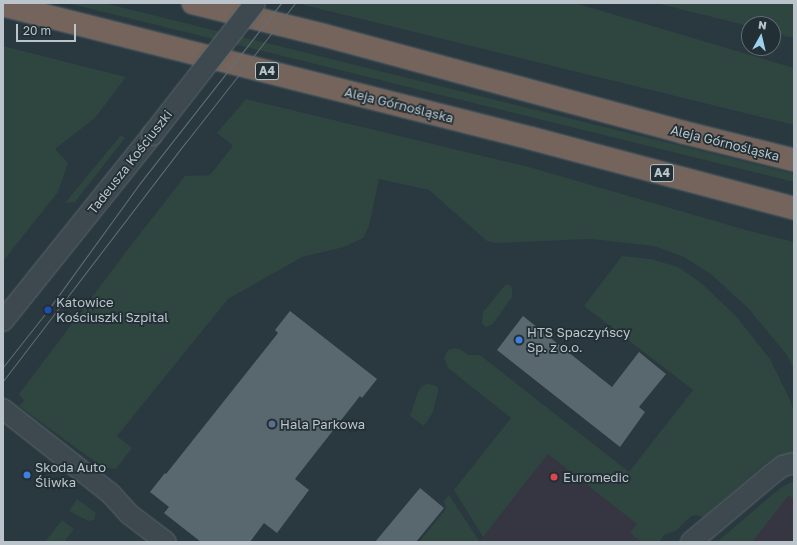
<!DOCTYPE html>
<meta charset="utf-8">
<style>
body{margin:0}
#map{position:relative;width:797px;height:545px;overflow:hidden;background:#2a383f;font-family:"Golos Text",sans-serif}
div>[style]{position:absolute}
.medical>*{inset:0;background:#353641}
.green>*{inset:0;background:#2f4540}
.building>*{inset:0;background:#58686e}
.roads{filter:drop-shadow(0 0 1px #5b676d) drop-shadow(0 0 1px #5b676d)}
.minor>*{height:20px;margin:-10px;padding:0 10px;transform-origin:10px;border-radius:10px;background:#3d494f}
.highway>*{height:22px;margin:-11px;padding:0 11px;transform-origin:11px;border-radius:11px;background:#74645b}
.tram>*{height:1px;margin:-0.5px;padding:0 0.5px;transform-origin:0.5px;border-radius:0.5px;background:#606f76}
.bridges{filter:drop-shadow(0 0 1px #5b676d) drop-shadow(0 0 1px #5b676d)}
.minor-bridge>*{height:20px;margin:-10px;padding:0 10px;transform-origin:10px;border-radius:10px;background:#3d494f}
.dots>*{width:11px;height:11px;translate:-50% -50%;box-sizing:border-box;border:2px solid #222f35;border-radius:50%}
span{translate:-50% -50%;white-space:nowrap;text-align:center;line-height:1.15;-webkit-text-stroke:3.5px #222f35;paint-order:stroke}
.shield-label span{padding:1px 3px;background:#222f35;border:1px solid;border-radius:3px;-webkit-text-stroke-width:0}
.shield-label{font-size:12px;color:#bac4ca;font-weight:700}
.street-label{font-size:13px;color:#bac4ca}
.poi-label{font-size:13px;color:#bac4ca}
.left{translate:0 -50%;text-align:left}
.frame{position:absolute;inset:0;border:4px solid #bac4ca;pointer-events:none}
.north{position:absolute;left:741px;top:16px;width:40px;height:40px;box-sizing:border-box;background:#222f35;border:1px solid #5f6b71;border-radius:50%;rotate:8deg;font-size:11px;font-weight:700;line-height:16px;text-align:center;color:#bac4ca}
.north::after{content:'';display:block;margin:auto;width:14px;height:18px;background:#9cd0ed;clip-path:polygon(50% 0,100% 100%,50% 72%,0 100%)}
.scale{position:absolute;left:16px;top:24px;width:60px;height:18px;box-sizing:border-box;border:2px solid #bac4ca;border-top:0;padding-left:5px;font-size:12px;line-height:14px;white-space:nowrap;color:#bac4ca;-webkit-text-stroke:3px #222f35;paint-order:stroke}
</style>
<div id="map">
<div class="medical">
<i style="clip-path:polygon(548px 454px,607px 500px,661px 542px,479px 542px)"></i>
<i style="clip-path:polygon(794px 481px,794px 542px,717px 542px,780px 488px)"></i>
</div>
<div class="green">
<i style="clip-path:polygon(67px 3px,104px 3px,287px 48px,794px 174px,794px 182px)"></i>
<i style="clip-path:polygon(296px 3px,575px 3px,794px 68px,794px 125px)"></i>
<i style="clip-path:polygon(656px 3px,794px 3px,794px 38px,773px 33px,773px 24px,749px 24px,749px 26px)"></i>
<i style="clip-path:polygon(3px 46px,126px 77px,95px 118px,55px 149px,68px 163px,58px 192px,3px 261px)"></i>
<i style="clip-path:polygon(246px 99px,529px 167px,746px 230px,794px 242px,794px 370px,787px 355px,748px 308px,712px 275px,684px 257px,654px 246px,591px 239px,495px 243px,487px 241px,429px 190px,379px 179px,369px 226px,363px 238px,344px 247px,302px 257px,228px 299px,117px 436px,132px 448px,116px 469px,102px 467px,19px 406px,24px 401px,19px 394px,135px 240px,185px 176px,210px 175px,233px 146px,217px 133px)"></i>
<i style="clip-path:polygon(121px 135px,125px 138px,75px 202px,65px 203px)"></i>
<i style="clip-path:polygon(622px 256px,651px 259px,678px 267px,700px 282px,736px 316px,770px 359px,790px 400px,794px 411px,794px 453px,776px 458px,766px 463px,703px 517px,696px 515px,691px 516px,677px 530px,664px 535px,659px 542px,642px 542px,630px 533px,637px 524px,548px 454px,483px 537px,454px 490px,511px 418px,448px 368px,444px 358px,448px 350px,455px 348px,462px 350px,468px 355px,480px 355px,629px 472px,693px 390px,584px 306px)"></i>
<i style="clip-path:polygon(506px 284px,511px 286px,512px 289px,512px 297px,493px 324px,486px 327px,482px 323px,483px 312px)"></i>
<i style="clip-path:polygon(428px 384px,434px 385px,438px 388px,438px 392px,433px 412px,424px 426px,410px 416px,418px 392px,422px 386px)"></i>
<i style="clip-path:polygon(794px 481px,794px 499px,789px 495px,752px 542px,717px 542px,780px 488px)"></i>
<i style="clip-path:polygon(449px 495px,479px 541px,419px 542px,446px 509px,444px 501px)"></i>
<i style="clip-path:polygon(77px 499px,96px 513px,94px 520px,88px 521px,69px 511px)"></i>
<i style="clip-path:polygon(62px 520px,74px 529px,64px 542px,45px 542px)"></i>
</div>
<div class="building">
<i style="clip-path:polygon(290px 311px,377px 379px,362px 398px,360px 396px,295px 479px,309px 490px,277px 533px,264px 523px,250px 542px,201px 542px,164px 513px,169px 507px,150px 492px,165px 473px,166px 474px,278px 333px,275px 330px)"></i>
<i style="clip-path:polygon(523px 316px,612px 387px,639px 352px,666px 374px,639px 407px,645px 412px,620px 447px,497px 350px)"></i>
<i style="clip-path:polygon(420px 488px,444px 508px,416px 542px,375px 542px)"></i>
</div>
<div class="roads">
<div class="minor">
<i style="left:3px;top:321px;width:238px;rotate:-51.3deg"></i>
<i style="left:3px;top:409px;width:137px;rotate:38.2deg"></i>
<i style="left:111px;top:494px;width:27px;rotate:48deg"></i>
<i style="left:129px;top:514px;width:46px;rotate:37.1deg"></i>
<i style="left:691px;top:542px;width:106px;rotate:-40deg"></i>
<i style="left:772px;top:474px;width:14px;rotate:-36deg"></i>
<i style="left:783px;top:466px;width:11px;rotate:-15deg"></i>
</div>
<div class="highway">
<i style="left:193px;top:3px;width:134px;rotate:13.8deg"></i>
<i style="left:323px;top:35px;width:372px;rotate:15.1deg"></i>
<i style="left:682px;top:132px;width:115px;rotate:14deg"></i>
<i style="left:3px;top:5px;width:544px;rotate:14.16deg"></i>
<i style="left:530px;top:138px;width:273px;rotate:14.9deg"></i>
</div>
</div>
<div class="tram">
<i style="left:3px;top:367px;width:73px;rotate:-51.7deg"></i>
<i style="left:48px;top:310px;width:157px;rotate:-54.1deg"></i>
<i style="left:140px;top:183px;width:229px;rotate:-51.9deg"></i>
<i style="left:3px;top:381px;width:301px;rotate:-52.6deg"></i>
<i style="left:186px;top:142px;width:177px;rotate:-51.9deg"></i>
</div>
<div class="bridges">
<div class="minor-bridge">
<i style="left:152px;top:135px;width:167px;rotate:-52deg"></i>
</div>
</div>
<div class="dots">
<i style="left:48px;top:310px;background:#1a4fb4"></i>
<i style="left:519px;top:340px;background:#3f7fe0"></i>
<i style="left:272px;top:424px;background:#5c6f8a"></i>
<i style="left:27px;top:475px;background:#3f7fe0"></i>
<i style="left:554px;top:477px;background:#e0444e"></i>
</div>
<div class="shield-label">
<span style="left:267px;top:71px">A4</span>
<span style="left:662px;top:173px">A4</span>
</div>
<div class="street-label">
<span style="left:399px;top:105px;rotate:14deg">Aleja Górnośląska</span>
<span style="left:725px;top:143px;rotate:14deg">Aleja Górnośląska</span>
<span style="left:130px;top:162px;rotate:-52deg">Tadeusza Kościuszki</span>
</div>
<div class="poi-label">
<span class="left" style="left:56px;top:310px">Katowice<br>Kościuszki Szpital</span>
<span class="left" style="left:527px;top:340px">HTS Spaczyńscy<br>Sp. z o.o.</span>
<span class="left" style="left:280px;top:424px">Hala Parkowa</span>
<span class="left" style="left:35px;top:475px">Skoda Auto<br>Śliwka</span>
<span class="left" style="left:563px;top:477px">Euromedic</span>
</div>
<div class="frame"></div>
<div class="north">N</div>
<div class="scale">20 m</div>
</div>
